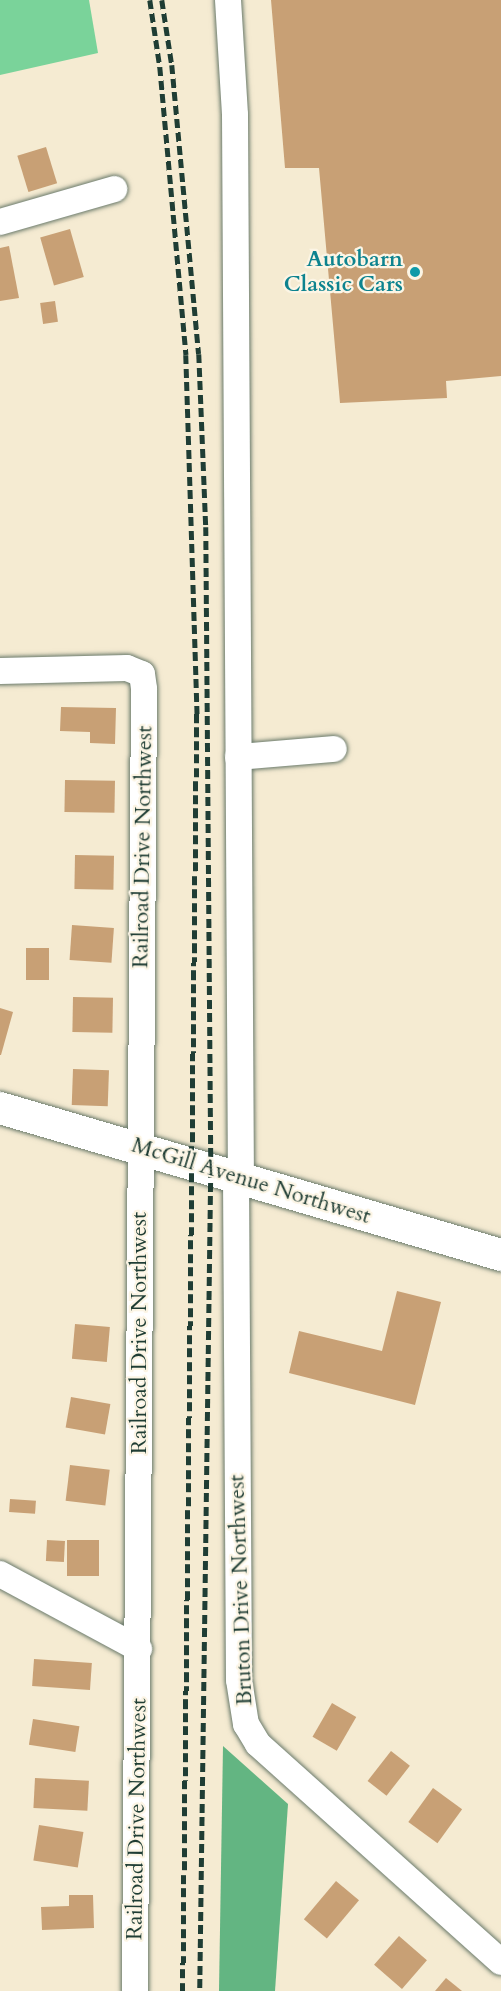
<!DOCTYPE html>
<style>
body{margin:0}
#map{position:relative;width:501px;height:1991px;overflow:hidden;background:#f5ebd2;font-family:Cardo,serif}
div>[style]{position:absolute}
.green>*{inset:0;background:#7ad39a}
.forest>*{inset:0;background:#63b582}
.building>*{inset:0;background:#c8a075;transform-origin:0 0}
.roads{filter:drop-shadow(0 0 2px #6a7a6b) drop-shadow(0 0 2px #6a7a6b)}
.minor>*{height:26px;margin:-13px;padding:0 13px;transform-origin:13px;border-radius:13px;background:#fff}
.tertiary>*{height:32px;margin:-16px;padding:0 16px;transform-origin:16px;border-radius:16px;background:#fff}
.rail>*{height:4.5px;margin-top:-2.25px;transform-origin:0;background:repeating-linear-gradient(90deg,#1f3d34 0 9px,transparent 0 13.5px)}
.dots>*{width:16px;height:16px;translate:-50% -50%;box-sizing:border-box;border:3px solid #fcf5e5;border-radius:50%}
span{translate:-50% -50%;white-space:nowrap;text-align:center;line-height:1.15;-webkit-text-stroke:4.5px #fcf5e5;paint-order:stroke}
.culture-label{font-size:22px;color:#0d838f;font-weight:700}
.right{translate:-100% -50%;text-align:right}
.street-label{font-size:22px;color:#1f3d34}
</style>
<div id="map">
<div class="green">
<i style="clip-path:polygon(0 0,89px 0,98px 53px,0 75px)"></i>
</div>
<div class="forest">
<i style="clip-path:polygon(223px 1746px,288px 1804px,275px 1991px,219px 1991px)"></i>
</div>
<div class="building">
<i style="clip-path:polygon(271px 0,501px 0,501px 376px,446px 381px,447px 398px,340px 403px,319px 168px,285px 168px)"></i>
<i style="left:46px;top:147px;width:38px;height:30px;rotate:73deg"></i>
<i style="left:70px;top:229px;width:50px;height:31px;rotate:74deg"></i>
<i style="clip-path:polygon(9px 246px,19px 298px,0 301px,0 248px)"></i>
<i style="left:55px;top:301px;width:21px;height:15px;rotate:82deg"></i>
<i style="clip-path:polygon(61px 707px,116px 708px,115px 744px,90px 743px,90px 732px,60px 731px)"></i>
<i style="left:65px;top:780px;width:50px;height:32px;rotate:1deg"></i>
<i style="left:75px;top:855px;width:39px;height:34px;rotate:1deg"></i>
<i style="left:72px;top:925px;width:42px;height:35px;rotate:4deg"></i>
<i style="left:26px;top:948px;width:23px;height:32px"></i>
<i style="left:73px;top:997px;width:40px;height:35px;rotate:1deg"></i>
<i style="clip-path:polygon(0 1008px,13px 1012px,1px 1055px,0 1055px)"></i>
<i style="left:73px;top:1069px;width:36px;height:36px;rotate:2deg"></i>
<i style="clip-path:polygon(397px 1291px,441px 1302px,415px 1405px,289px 1373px,299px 1331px,382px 1351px)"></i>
<i style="left:75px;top:1324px;width:35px;height:35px;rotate:5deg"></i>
<i style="left:71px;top:1397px;width:40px;height:31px;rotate:10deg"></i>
<i style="left:70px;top:1465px;width:40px;height:36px;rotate:7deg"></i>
<i style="left:10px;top:1499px;width:26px;height:13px;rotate:4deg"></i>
<i style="left:47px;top:1540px;width:18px;height:21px;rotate:3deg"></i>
<i style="left:67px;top:1540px;width:32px;height:36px"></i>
<i style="left:34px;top:1659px;width:58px;height:27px;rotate:4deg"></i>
<i style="left:332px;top:1703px;width:28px;height:39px;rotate:30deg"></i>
<i style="left:33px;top:1719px;width:47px;height:26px;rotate:9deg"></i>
<i style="left:391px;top:1751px;width:24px;height:38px;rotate:38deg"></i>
<i style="left:35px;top:1778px;width:54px;height:30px;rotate:3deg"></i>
<i style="left:433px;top:1788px;width:36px;height:42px;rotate:36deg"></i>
<i style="left:39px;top:1825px;width:45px;height:36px;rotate:9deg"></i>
<i style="left:336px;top:1881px;width:30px;height:50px;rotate:40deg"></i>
<i style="clip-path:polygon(69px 1895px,93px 1895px,94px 1928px,42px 1930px,41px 1907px,69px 1906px)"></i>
<i style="left:399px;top:1936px;width:37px;height:38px;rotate:41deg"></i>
<i style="clip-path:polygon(446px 1978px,462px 1991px,435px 1991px)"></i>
</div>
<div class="roads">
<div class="minor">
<i style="left:228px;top:0;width:115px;rotate:86.5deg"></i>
<i style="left:235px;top:115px;width:1064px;rotate:89.68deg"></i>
<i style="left:0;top:222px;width:119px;rotate:-16.1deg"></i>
<i style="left:0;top:671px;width:127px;rotate:-1.4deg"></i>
<i style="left:127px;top:668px;width:16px;rotate:22deg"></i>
<i style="left:142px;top:674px;width:15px;rotate:82deg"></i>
<i style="left:144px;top:689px;width:1302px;rotate:90.4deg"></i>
<i style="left:238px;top:757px;width:96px;rotate:-4.8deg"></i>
<i style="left:236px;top:1177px;width:503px;rotate:89.66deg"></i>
<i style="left:239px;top:1680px;width:45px;rotate:81deg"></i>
<i style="left:246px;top:1724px;width:23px;rotate:59deg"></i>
<i style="left:258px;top:1744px;width:326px;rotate:41.9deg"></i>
<i style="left:0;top:1574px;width:158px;rotate:28.3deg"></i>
</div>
<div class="tertiary">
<i style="left:0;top:1108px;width:522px;rotate:16.35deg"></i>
</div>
</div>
<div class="rail">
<i style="left:150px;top:0;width:68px;rotate:81.5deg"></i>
<i style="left:160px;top:67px;width:289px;rotate:84.8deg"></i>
<i style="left:186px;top:355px;width:359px;rotate:88.2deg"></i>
<i style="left:197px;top:714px;width:1277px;rotate:90.63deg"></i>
<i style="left:162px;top:0;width:66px;rotate:81.3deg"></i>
<i style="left:172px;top:65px;width:290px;rotate:84.7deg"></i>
<i style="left:199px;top:354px;width:173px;rotate:87.7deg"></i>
<i style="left:206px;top:527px;width:642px;rotate:89.55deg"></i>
<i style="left:211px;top:1169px;width:822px;rotate:90.77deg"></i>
</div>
<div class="dots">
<i style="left:415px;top:272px;background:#0f9aa8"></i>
</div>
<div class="culture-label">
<span class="right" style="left:403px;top:272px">Autobarn<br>Classic Cars</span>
</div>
<div class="street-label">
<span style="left:143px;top:847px;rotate:-89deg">Railroad Drive Northwest</span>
<span style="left:251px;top:1181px;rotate:17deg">McGill Avenue Northwest</span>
<span style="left:140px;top:1333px;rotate:-90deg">Railroad Drive Northwest</span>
<span style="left:241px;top:1590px;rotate:-92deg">Bruton Drive Northwest</span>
<span style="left:137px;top:1819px;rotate:-89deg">Railroad Drive Northwest</span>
</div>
</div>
